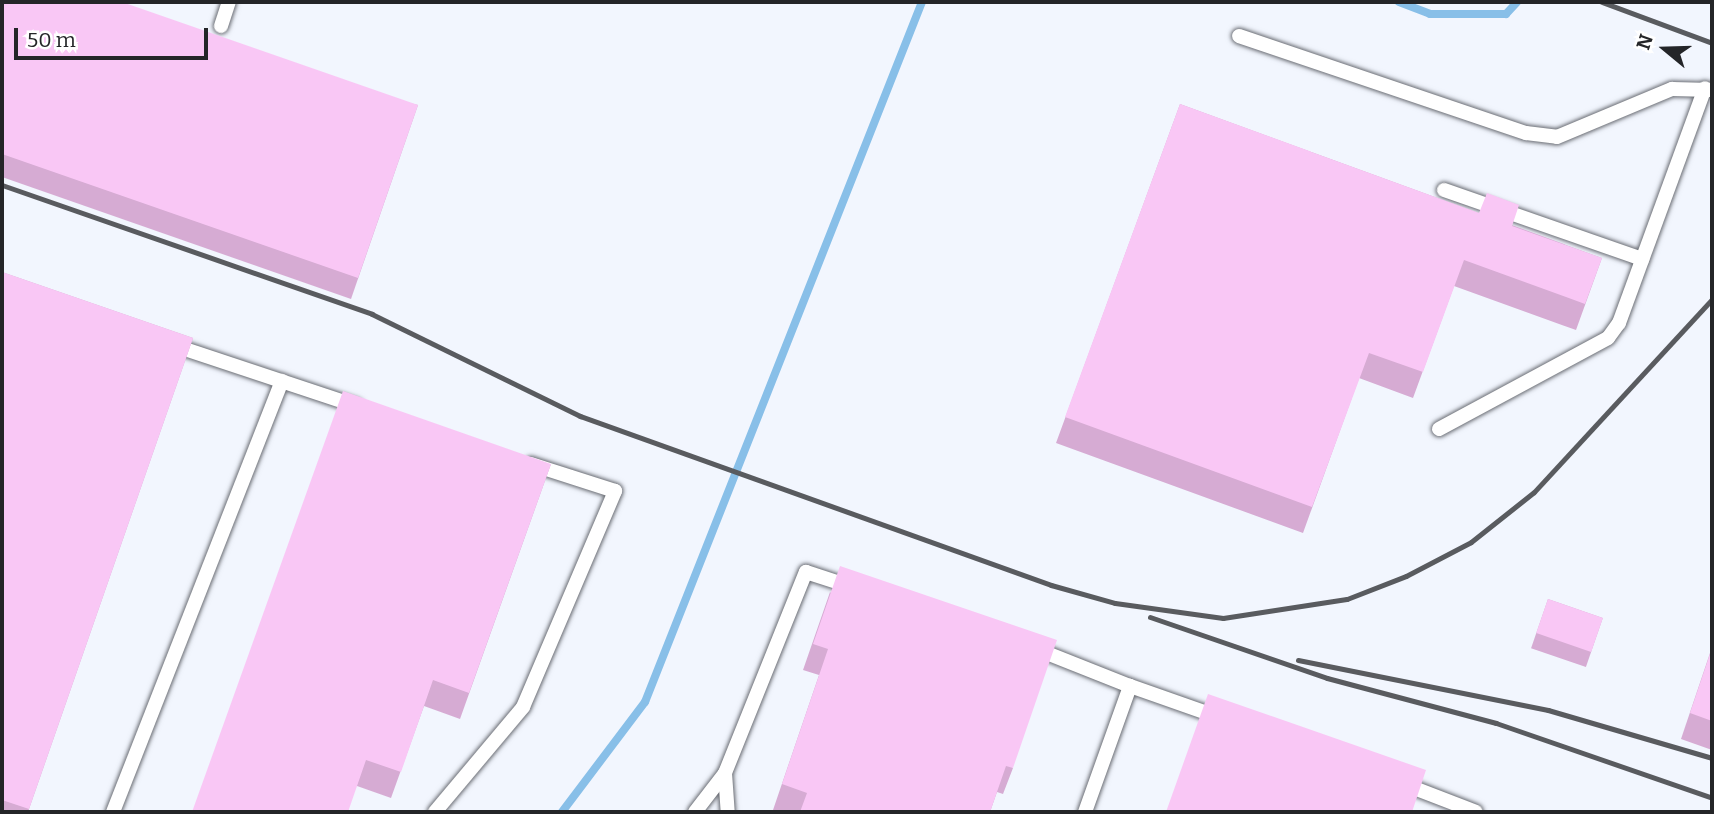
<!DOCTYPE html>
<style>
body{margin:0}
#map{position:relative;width:1714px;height:814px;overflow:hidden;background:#f2f6fe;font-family:Bitter,serif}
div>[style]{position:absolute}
.stream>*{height:8px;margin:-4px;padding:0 4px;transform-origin:4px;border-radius:4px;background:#88bfe8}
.roads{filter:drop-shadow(0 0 2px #6a6d74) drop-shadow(0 0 2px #6a6d74)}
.service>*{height:14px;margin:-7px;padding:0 7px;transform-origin:7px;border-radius:7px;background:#fff}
.rail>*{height:5px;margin:-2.5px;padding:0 2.5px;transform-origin:2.5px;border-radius:2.5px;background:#595b5f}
.wall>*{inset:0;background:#d6abd3;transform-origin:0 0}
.building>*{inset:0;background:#f9c7f5;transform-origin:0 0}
span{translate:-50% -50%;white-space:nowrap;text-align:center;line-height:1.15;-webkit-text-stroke:6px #fff;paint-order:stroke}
.frame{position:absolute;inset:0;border:4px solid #242528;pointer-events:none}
.north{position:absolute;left:1630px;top:14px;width:70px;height:70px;-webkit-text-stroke:5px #fff;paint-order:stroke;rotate:289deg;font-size:19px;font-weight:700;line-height:28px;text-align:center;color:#242528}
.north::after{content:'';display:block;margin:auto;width:24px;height:32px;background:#242528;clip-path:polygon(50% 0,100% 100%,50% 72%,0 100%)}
.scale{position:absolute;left:14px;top:28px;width:194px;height:32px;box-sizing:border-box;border:4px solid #242528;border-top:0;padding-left:9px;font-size:21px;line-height:24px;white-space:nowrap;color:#242528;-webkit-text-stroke:5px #fff;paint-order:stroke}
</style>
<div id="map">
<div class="stream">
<i style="left:1399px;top:2px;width:33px;rotate:21deg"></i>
<i style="left:1430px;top:14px;width:76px"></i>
<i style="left:1506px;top:14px;width:16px;rotate:-47deg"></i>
<i style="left:562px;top:812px;width:138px;rotate:-53deg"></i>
<i style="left:645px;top:702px;width:753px;rotate:-68.41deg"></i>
</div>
<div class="roads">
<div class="service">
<i style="left:221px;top:26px;width:25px;rotate:-72deg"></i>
<i style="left:1239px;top:36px;width:303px;rotate:18.7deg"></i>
<i style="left:1526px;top:133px;width:31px;rotate:7deg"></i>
<i style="left:1557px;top:137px;width:125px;rotate:-22.7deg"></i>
<i style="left:1672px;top:89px;width:40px;rotate:1.4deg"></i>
<i style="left:1444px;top:190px;width:210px;rotate:19.2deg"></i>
<i style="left:173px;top:345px;width:193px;rotate:18.4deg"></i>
<i style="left:1439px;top:429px;width:192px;rotate:-28.3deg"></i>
<i style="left:1608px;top:338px;width:19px;rotate:-54deg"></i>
<i style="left:1619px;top:323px;width:250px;rotate:-69.9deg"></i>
<i style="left:1034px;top:648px;width:103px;rotate:21.6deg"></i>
<i style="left:725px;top:773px;width:39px;rotate:86deg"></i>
<i style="left:1401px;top:783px;width:80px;rotate:21.1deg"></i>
<i style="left:113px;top:812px;width:463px;rotate:-68.6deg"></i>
<i style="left:435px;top:812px;width:137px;rotate:-50deg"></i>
<i style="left:523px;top:707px;width:235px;rotate:-66.9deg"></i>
<i style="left:615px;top:491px;width:88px;rotate:-162.2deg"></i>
<i style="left:695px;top:812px;width:49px;rotate:-52.4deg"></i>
<i style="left:725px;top:773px;width:217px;rotate:-68.1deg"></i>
<i style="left:806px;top:572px;width:48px;rotate:18.1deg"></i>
<i style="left:1085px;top:812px;width:134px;rotate:-70.3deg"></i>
<i style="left:1130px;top:686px;width:93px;rotate:19.4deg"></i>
</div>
</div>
<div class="rail">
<i style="left:1602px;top:2px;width:117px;rotate:20.4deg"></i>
<i style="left:2px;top:185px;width:392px;rotate:19.2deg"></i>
<i style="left:372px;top:314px;width:232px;rotate:26.1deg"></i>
<i style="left:580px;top:416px;width:500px;rotate:19.74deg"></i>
<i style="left:1051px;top:585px;width:66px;rotate:15.7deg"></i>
<i style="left:1115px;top:603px;width:109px;rotate:7.9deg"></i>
<i style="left:1223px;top:618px;width:125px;rotate:-8.7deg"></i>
<i style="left:1347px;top:599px;width:63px;rotate:-21.3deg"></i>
<i style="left:1406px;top:576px;width:73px;rotate:-27.6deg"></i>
<i style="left:1471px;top:542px;width:80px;rotate:-38.4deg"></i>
<i style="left:1534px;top:492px;width:263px;rotate:-47.3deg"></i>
<i style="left:1150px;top:617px;width:187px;rotate:19deg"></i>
<i style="left:1327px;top:678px;width:175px;rotate:14.9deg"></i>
<i style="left:1496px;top:723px;width:229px;rotate:19.1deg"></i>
<i style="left:1298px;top:660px;width:255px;rotate:11.3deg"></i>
<i style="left:1548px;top:710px;width:171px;rotate:16.3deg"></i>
</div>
<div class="wall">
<i style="clip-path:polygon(2px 2px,418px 105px,351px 299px,2px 177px)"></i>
<i style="clip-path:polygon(1180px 104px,1602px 258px,1576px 330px,1454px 286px,1413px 398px,1359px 378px,1303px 533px,1056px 443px)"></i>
<i style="clip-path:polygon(2px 272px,193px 338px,28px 812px,2px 812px)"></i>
<i style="clip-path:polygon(551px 464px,460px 719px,424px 706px,391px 798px,357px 786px,192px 812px)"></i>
<i style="clip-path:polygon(830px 592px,1013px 768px,1003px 794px,997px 792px,990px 812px,778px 812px,773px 810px,819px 675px,803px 670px)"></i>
<i style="left:1548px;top:599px;width:58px;height:52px;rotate:19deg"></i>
<i style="clip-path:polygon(1712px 647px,1712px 750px,1681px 739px)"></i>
</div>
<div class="building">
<i style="clip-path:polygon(2px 2px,122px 2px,418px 105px,358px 278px,2px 154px)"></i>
<i style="clip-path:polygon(1180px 104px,1479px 213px,1487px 193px,1519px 205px,1512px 226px,1602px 258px,1585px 304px,1464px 260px,1423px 372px,1369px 353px,1312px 507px,1065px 417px)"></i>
<i style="clip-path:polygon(2px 272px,193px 338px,29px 809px,2px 800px)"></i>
<i style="clip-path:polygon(343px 391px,551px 464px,469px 693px,433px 680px,401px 772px,366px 760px,348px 812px,192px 812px)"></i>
<i style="clip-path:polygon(840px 566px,1057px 640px,1013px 768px,1006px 766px,990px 812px,800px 812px,807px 793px,782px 784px,828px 649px,813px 644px)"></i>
<i style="left:1548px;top:599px;width:58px;height:36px;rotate:19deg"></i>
<i style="clip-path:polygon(1712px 648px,1712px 721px,1690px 713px)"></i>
<i style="clip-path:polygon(1208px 694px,1426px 770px,1412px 812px,1166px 812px)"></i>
</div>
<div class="frame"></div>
<div class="north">N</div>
<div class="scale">50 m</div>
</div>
